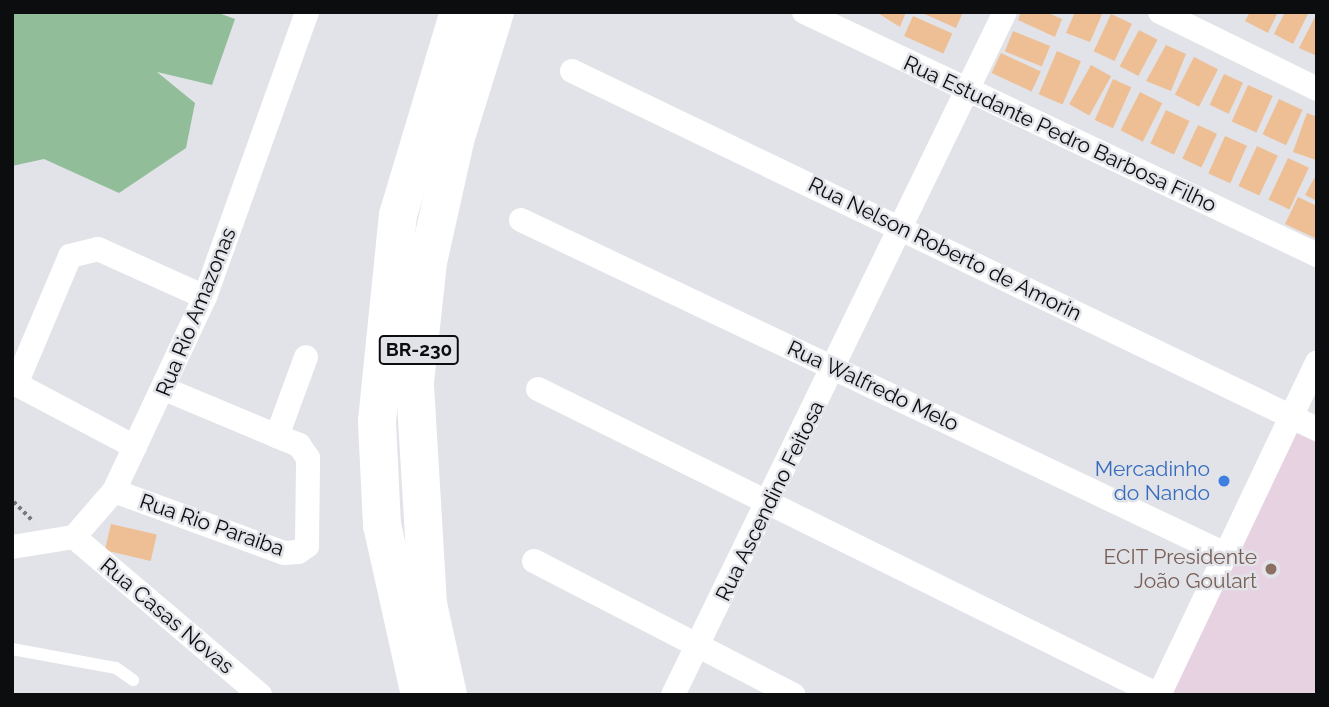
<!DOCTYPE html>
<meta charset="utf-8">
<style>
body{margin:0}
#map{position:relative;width:1329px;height:707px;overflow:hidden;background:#e1e3e9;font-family:Raleway,sans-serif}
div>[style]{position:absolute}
.education>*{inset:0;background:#e7d2e1}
.green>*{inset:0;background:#92bd99}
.building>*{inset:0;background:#eebf94;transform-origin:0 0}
.path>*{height:3.5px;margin-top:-1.75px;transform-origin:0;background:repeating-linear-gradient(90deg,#77797d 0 3.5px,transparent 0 7px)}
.lane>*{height:12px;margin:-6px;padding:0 6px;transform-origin:6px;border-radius:6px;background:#fff}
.street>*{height:24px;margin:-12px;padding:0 12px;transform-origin:12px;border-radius:12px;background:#fff}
.highway>*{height:38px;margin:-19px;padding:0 19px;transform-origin:19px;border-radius:19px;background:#fff}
.dots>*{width:19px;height:19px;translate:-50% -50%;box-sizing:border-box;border:4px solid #e1e3e9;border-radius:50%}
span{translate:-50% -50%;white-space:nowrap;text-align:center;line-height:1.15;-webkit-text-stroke:5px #e1e3e9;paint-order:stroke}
.shield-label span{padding:2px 5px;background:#e1e3e9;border:2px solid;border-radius:5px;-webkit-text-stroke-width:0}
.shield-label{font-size:19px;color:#0c0d0f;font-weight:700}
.street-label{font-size:21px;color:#0c0d0f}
.shop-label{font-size:21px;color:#366cbe}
.right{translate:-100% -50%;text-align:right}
.education-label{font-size:21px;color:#785e54}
.frame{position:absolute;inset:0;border:14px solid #0c0d0f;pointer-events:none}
</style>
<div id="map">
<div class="education">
<i style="clip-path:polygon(1294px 432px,1317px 443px,1317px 695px,1162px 695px)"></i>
</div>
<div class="green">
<i style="clip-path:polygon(12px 12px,216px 12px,235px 19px,212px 85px,157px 72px,195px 103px,186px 148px,119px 193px,44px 159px,12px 166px)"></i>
</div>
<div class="building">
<i style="clip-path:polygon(876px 12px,906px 12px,900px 27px)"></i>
<i style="clip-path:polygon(920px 12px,963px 12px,956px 28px)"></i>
<i style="clip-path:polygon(1021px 12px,1046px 12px,1062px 19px,1055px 37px,1018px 20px)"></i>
<i style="clip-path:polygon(1075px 12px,1103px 12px,1090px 42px,1066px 33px)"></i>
<i style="clip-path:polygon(1250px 12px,1278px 12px,1268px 33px,1245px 21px)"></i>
<i style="clip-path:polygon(1285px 12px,1309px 12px,1293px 44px,1274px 34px)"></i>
<i style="clip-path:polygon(1317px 13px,1317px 56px,1299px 48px)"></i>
<i style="left:1111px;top:14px;width:23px;height:41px;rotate:25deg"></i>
<i style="left:913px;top:16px;width:43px;height:22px;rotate:24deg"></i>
<i style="left:1139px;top:30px;width:21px;height:41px;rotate:28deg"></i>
<i style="left:1013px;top:31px;width:40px;height:22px;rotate:22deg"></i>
<i style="clip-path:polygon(1166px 45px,1186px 54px,1171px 91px,1146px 81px)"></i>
<i style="left:1057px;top:51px;width:26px;height:47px;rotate:23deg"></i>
<i style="left:1001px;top:53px;width:44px;height:22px;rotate:25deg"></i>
<i style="left:1194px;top:57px;width:27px;height:42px;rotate:27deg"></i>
<i style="left:1091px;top:65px;width:23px;height:45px;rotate:29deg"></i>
<i style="left:1224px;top:74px;width:21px;height:34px;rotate:25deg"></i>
<i style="left:1113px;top:79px;width:20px;height:45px;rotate:24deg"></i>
<i style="left:1248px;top:85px;width:27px;height:40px;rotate:24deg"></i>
<i style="left:1140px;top:92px;width:25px;height:43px;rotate:27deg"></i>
<i style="left:1279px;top:99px;width:26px;height:39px;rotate:25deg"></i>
<i style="left:1166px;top:110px;width:26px;height:37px;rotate:25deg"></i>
<i style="clip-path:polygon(1307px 113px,1317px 117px,1316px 160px,1293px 152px)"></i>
<i style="left:1198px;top:125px;width:21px;height:37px;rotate:25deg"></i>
<i style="left:1225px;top:136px;width:24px;height:41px;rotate:24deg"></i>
<i style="left:1257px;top:146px;width:23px;height:44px;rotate:25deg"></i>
<i style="left:1288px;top:158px;width:23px;height:46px;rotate:25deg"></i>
<i style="clip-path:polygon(1317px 173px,1317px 201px,1305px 195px)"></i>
<i style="clip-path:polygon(1298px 197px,1317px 206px,1317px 239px,1285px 224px)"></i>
<i style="left:111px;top:524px;width:47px;height:27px;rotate:13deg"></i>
</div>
<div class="path">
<i style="left:14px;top:502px;width:28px;rotate:45deg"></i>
</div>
<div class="lane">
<i style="left:12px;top:649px;width:106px;rotate:10.4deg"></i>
<i style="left:116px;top:668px;width:21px;rotate:35deg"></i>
</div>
<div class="street">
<i style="left:804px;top:12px;width:568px;rotate:25.35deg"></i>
<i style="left:1160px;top:12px;width:175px;rotate:26.1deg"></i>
<i style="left:572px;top:71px;width:827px;rotate:25.67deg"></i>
<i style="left:521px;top:220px;width:779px;rotate:25.38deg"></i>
<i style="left:538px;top:389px;width:691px;rotate:26.27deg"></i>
<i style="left:167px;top:390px;width:119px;rotate:22.7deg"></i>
<i style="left:277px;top:436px;width:84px;rotate:-69.8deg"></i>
<i style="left:135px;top:447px;width:135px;rotate:-152.1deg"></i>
<i style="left:16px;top:384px;width:139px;rotate:-67.1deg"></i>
<i style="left:70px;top:256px;width:29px;rotate:-14deg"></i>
<i style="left:98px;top:249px;width:117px;rotate:24.2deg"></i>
<i style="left:114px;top:491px;width:181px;rotate:20deg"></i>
<i style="left:284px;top:553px;width:14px;rotate:-4deg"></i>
<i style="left:298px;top:552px;width:11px;rotate:-34deg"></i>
<i style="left:307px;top:546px;width:88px;rotate:-89.3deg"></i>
<i style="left:308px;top:458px;width:16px;rotate:-125deg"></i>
<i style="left:299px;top:445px;width:24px;rotate:-158deg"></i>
<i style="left:74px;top:537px;width:244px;rotate:40.3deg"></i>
<i style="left:12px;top:547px;width:63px;rotate:-9.2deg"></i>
<i style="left:74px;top:537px;width:61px;rotate:-49deg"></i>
<i style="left:114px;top:491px;width:214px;rotate:-64.9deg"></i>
<i style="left:205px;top:297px;width:303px;rotate:-70.3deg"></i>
<i style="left:534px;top:561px;width:292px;rotate:27.3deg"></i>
<i style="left:673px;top:695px;width:759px;rotate:-64.08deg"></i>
<i style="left:1159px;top:695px;width:368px;rotate:-64.6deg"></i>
</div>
<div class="highway">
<i style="left:420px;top:695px;width:174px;rotate:-102.6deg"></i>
<i style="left:382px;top:525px;width:104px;rotate:-92.8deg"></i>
<i style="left:377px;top:421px;width:207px;rotate:-84.2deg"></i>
<i style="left:398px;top:215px;width:212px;rotate:-73.3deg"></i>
<i style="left:448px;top:695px;width:93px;rotate:-102.4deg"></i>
<i style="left:428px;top:604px;width:222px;rotate:-93.4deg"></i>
<i style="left:415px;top:382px;width:121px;rotate:-83.8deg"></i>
<i style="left:428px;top:262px;width:128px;rotate:-77.4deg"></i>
<i style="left:456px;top:137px;width:131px;rotate:-72.7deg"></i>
</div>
<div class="dots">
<i style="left:1224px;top:481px;background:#3f7fe0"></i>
<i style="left:1271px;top:569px;background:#8d6e63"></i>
</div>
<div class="shield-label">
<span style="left:419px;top:350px">BR-230</span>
</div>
<div class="street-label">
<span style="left:1060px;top:134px;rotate:25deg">Rua Estudante Pedro Barbosa Filho</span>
<span style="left:945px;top:249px;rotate:26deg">Rua Nelson Roberto de Amorin</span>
<span style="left:196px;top:312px;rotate:-68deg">Rua Rio Amazonas</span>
<span style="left:873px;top:386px;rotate:25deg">Rua Walfredo Melo</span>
<span style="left:770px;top:501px;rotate:-64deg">Rua Ascendino Feitosa</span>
<span style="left:212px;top:525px;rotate:19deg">Rua Rio Paraiba</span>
<span style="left:167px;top:616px;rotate:40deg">Rua Casas Novas</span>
</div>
<div class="shop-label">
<span class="right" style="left:1210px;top:481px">Mercadinho<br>do Nando</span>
</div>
<div class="education-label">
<span class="right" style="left:1257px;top:569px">ECIT Presidente<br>João Goulart</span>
</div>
<div class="frame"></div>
</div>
